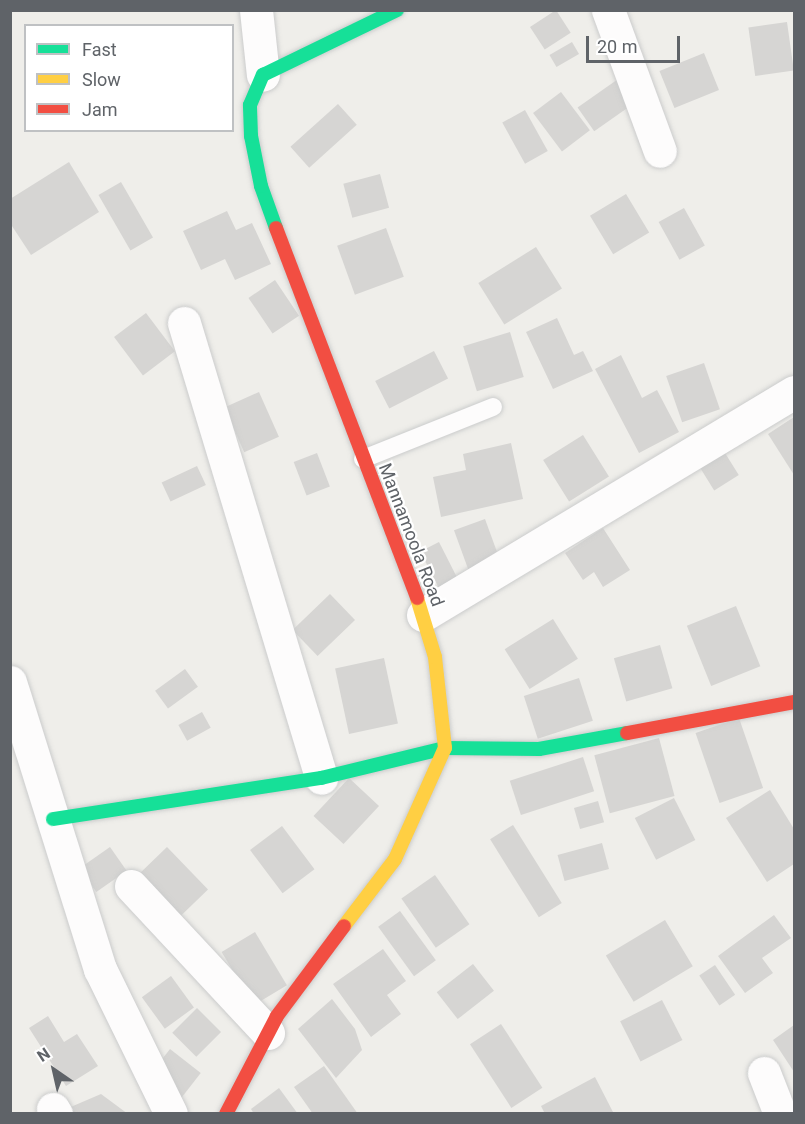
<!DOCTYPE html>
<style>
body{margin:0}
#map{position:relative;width:805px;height:1124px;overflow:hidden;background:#efeeea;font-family:Roboto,sans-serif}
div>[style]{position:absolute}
.building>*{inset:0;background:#d6d5d3;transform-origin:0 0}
.roads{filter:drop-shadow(0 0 2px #cbcccc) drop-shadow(0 0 2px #cbcccc)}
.lane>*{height:18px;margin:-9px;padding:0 9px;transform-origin:9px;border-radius:9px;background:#fdfcfc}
.street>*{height:33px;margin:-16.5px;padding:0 16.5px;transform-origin:16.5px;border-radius:16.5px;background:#fdfcfc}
.fast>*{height:14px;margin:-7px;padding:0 7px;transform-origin:7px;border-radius:7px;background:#16e098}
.slow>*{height:14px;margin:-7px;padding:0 7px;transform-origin:7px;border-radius:7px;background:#ffcf43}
.jam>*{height:14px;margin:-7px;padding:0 7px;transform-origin:7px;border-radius:7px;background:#f24e42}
span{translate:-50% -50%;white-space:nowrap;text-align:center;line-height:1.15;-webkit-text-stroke:4.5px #fff;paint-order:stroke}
.street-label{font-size:18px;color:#5f6368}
.frame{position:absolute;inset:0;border:12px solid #5f6368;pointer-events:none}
.legend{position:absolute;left:24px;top:24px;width:210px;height:108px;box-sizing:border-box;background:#fff;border:2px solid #bfc1c3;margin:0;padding:8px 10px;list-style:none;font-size:18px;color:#5f6368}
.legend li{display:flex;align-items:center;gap:12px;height:30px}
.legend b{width:30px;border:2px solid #bfc1c3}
.north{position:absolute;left:24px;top:1040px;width:60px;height:60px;-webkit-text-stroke:4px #fff;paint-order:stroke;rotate:326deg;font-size:16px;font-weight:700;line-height:24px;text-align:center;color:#5f6368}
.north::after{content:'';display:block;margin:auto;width:21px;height:27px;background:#5f6368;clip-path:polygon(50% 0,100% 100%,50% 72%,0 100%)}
.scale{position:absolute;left:586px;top:36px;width:94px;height:27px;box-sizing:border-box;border:3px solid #5f6368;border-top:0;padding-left:8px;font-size:18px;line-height:21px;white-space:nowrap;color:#5f6368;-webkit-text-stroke:4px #fff;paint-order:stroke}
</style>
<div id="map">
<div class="building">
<i style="left:556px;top:10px;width:27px;height:31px;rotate:57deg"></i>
<i style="left:787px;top:22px;width:49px;height:39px;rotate:82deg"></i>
<i style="left:572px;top:42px;width:14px;height:26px;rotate:60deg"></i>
<i style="left:704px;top:53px;width:40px;height:48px;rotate:68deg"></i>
<i style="left:621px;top:77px;width:29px;height:53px;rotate:55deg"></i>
<i style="left:561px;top:92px;width:48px;height:35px;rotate:53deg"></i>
<i style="left:338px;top:104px;width:28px;height:64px;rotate:48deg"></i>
<i style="left:525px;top:110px;width:47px;height:26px;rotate:61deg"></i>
<i style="clip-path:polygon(69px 162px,99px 212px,31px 255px,10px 223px,10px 199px)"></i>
<i style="left:380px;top:174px;width:35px;height:38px;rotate:75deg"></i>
<i style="left:121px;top:182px;width:64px;height:26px;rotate:60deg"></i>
<i style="left:626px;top:194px;width:45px;height:42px;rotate:59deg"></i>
<i style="left:684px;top:208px;width:43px;height:29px;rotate:61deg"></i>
<i style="clip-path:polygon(227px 211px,236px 230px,252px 223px,271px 264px,235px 280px,225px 259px,201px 270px,183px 231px)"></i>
<i style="left:386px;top:228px;width:52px;height:52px;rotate:70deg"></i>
<i style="left:536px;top:247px;width:49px;height:68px;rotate:58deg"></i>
<i style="left:275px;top:280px;width:43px;height:32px;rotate:56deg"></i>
<i style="left:146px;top:313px;width:48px;height:40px;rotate:53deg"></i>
<i style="clip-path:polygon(557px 318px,574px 355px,583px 351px,593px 371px,553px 389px,526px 332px)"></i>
<i style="left:510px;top:332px;width:47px;height:49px;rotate:73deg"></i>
<i style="left:434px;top:351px;width:31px;height:66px;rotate:63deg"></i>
<i style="clip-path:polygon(621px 355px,642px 398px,657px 390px,679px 432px,639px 453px,595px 369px)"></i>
<i style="left:704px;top:363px;width:49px;height:40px;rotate:71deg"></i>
<i style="left:259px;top:392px;width:49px;height:38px;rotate:66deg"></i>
<i style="clip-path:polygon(794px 417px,794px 475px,768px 434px)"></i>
<i style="left:583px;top:435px;width:49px;height:47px;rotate:58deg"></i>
<i style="clip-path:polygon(511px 443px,523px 499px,441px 517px,433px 477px,466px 470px,463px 454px)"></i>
<i style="left:317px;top:453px;width:36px;height:25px;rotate:69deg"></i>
<i style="left:725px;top:453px;width:26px;height:29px;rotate:58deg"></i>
<i style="left:197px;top:466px;width:21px;height:39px;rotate:65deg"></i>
<i style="left:485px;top:519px;width:49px;height:33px;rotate:70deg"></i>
<i style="clip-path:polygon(603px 528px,630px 570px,603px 587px,594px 572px,583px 580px,565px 553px)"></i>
<i style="left:439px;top:542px;width:47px;height:21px;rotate:63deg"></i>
<i style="left:330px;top:594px;width:36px;height:52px;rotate:46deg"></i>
<i style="left:736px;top:606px;width:65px;height:53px;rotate:68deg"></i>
<i style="left:553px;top:619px;width:47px;height:57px;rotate:58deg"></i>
<i style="left:660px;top:645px;width:45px;height:48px;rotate:74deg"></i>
<i style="left:384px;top:658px;width:67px;height:50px;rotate:78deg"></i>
<i style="left:185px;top:669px;width:22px;height:37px;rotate:54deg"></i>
<i style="left:579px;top:678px;width:45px;height:58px;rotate:72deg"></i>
<i style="left:202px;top:712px;width:18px;height:27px;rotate:61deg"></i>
<i style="left:739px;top:718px;width:74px;height:46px;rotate:71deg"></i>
<i style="left:659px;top:738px;width:60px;height:67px;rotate:75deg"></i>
<i style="left:583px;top:757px;width:36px;height:77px;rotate:72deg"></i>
<i style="left:349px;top:778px;width:41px;height:52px;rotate:43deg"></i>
<i style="clip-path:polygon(770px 790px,794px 829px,794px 864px,767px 882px,726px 818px)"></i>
<i style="left:674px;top:798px;width:47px;height:44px;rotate:63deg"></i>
<i style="left:598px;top:801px;width:22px;height:25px;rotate:74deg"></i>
<i style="left:513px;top:825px;width:92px;height:27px;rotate:58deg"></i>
<i style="left:282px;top:826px;width:54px;height:40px;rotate:53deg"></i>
<i style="left:602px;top:843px;width:27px;height:46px;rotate:75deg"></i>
<i style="left:110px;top:847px;width:29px;height:37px;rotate:55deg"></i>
<i style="left:167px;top:847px;width:59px;height:46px;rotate:46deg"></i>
<i style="left:435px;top:875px;width:60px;height:41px;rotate:55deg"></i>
<i style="left:400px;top:911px;width:61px;height:27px;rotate:54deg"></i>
<i style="clip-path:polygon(774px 915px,791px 938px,762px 958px,773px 973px,745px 993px,718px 956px)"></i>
<i style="left:665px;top:920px;width:54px;height:69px;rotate:59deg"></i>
<i style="left:255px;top:932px;width:62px;height:39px;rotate:59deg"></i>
<i style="clip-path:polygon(383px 949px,406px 981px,387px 995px,401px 1014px,371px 1037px,333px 984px)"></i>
<i style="left:473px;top:964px;width:34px;height:46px;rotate:52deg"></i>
<i style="left:715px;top:965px;width:36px;height:19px;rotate:56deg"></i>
<i style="left:171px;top:976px;width:39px;height:36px;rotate:54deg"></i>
<i style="clip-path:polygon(332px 999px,355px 1029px,362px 1050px,336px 1078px,298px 1029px)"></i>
<i style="left:662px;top:1000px;width:45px;height:47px;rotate:63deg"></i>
<i style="left:197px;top:1008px;width:34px;height:35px;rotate:45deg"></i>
<i style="clip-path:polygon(48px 1016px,64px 1042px,77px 1034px,98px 1066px,66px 1086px,29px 1028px)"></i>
<i style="left:501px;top:1024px;width:76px;height:37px;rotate:57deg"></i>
<i style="clip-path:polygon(794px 1025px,794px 1072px,773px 1040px)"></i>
<i style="left:170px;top:1049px;width:39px;height:43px;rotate:38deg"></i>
<i style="clip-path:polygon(324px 1066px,358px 1114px,313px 1114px,294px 1087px)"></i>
<i style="clip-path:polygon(595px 1077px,614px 1114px,545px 1114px,541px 1106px)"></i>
<i style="clip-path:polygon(279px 1088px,298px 1114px,254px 1114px,251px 1109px)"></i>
<i style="clip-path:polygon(101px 1094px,128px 1114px,59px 1112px)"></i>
</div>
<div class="roads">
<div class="lane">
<i style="left:363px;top:459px;width:140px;rotate:-21.8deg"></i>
</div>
<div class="street">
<i style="left:256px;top:10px;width:65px;rotate:83.9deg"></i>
<i style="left:608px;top:10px;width:150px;rotate:69.8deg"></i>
<i style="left:184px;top:323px;width:475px;rotate:73.2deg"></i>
<i style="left:423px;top:615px;width:433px;rotate:-31deg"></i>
<i style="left:10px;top:682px;width:301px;rotate:72.6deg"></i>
<i style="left:100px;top:969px;width:161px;rotate:63.9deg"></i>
<i style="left:131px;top:886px;width:201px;rotate:47deg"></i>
<i style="left:764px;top:1073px;width:44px;rotate:68.7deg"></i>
<i style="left:53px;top:1109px;width:6px;rotate:59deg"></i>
</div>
<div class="fast">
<i style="left:276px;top:228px;width:45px;rotate:-109.7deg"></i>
<i style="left:261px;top:186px;width:51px;rotate:-101.3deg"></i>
<i style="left:251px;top:136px;width:31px;rotate:-92deg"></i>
<i style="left:250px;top:105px;width:33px;rotate:-67deg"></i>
<i style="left:263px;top:75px;width:149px;rotate:-25.9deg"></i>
<i style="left:53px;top:819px;width:271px;rotate:-8.7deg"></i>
<i style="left:321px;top:778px;width:128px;rotate:-13.6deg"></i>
<i style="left:445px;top:748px;width:94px;rotate:0.6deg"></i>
<i style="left:539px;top:749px;width:89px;rotate:-10.3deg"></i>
</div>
<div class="slow">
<i style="left:344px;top:926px;width:84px;rotate:-52.7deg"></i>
<i style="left:395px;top:859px;width:122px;rotate:-65.8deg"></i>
<i style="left:445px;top:748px;width:92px;rotate:-96.3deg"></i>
<i style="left:435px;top:657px;width:62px;rotate:-107deg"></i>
</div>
<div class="jam">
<i style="left:276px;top:228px;width:396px;rotate:69.1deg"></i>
<i style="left:627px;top:733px;width:170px;rotate:-10.5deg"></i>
<i style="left:226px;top:1114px;width:110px;rotate:-62.5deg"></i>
<i style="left:277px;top:1016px;width:112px;rotate:-53.3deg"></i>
</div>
</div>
<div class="street-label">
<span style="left:411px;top:535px;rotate:69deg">Mannamoola Road</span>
</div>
<div class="frame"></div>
<ul class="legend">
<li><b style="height:8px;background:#16e098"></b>Fast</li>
<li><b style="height:8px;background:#ffcf43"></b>Slow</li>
<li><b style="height:8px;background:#f24e42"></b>Jam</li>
</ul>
<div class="north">N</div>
<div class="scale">20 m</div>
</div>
